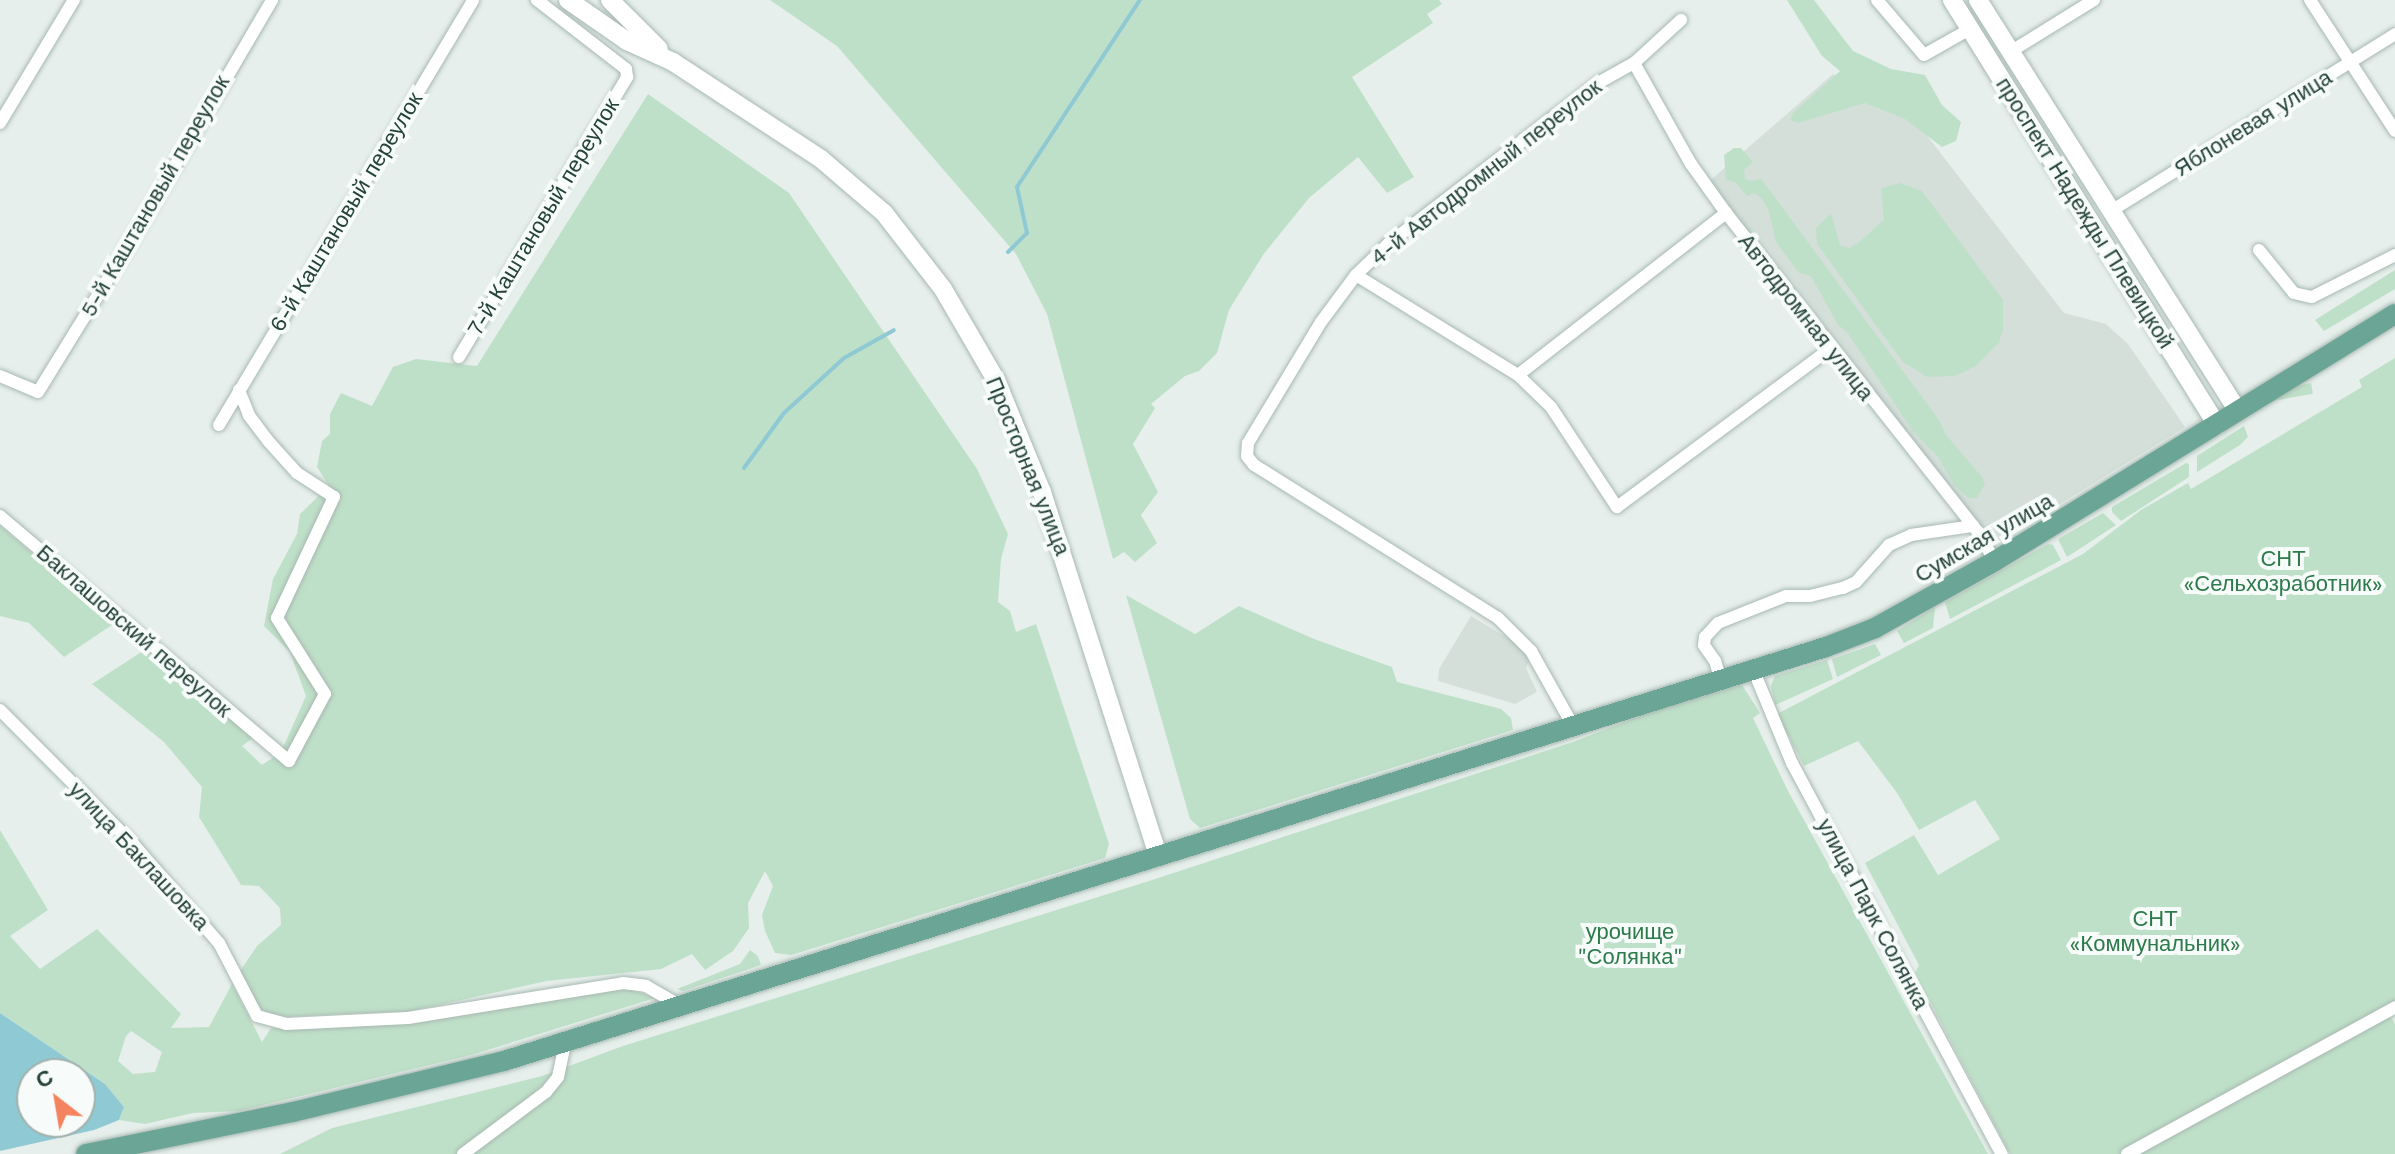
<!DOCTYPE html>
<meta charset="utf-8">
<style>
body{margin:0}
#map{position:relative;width:2395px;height:1154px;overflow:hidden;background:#e6efeb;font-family:"Work Sans",sans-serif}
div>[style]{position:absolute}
.built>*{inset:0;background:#d4dfda}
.green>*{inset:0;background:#bfe0c8;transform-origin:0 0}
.water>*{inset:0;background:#8ec9d4}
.stream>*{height:4px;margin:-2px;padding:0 2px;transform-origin:2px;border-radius:2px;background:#8ec9d4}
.roads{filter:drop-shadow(0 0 2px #a8b8b2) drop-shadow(0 0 2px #a8b8b2)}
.minor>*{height:12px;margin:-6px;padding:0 6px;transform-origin:6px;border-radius:6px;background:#fff}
.secondary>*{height:18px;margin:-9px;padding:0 9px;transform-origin:9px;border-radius:9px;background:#fff}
.primary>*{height:20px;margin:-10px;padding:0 10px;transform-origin:10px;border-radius:10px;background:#6aa596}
span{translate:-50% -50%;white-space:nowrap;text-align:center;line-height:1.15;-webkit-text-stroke:8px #f7fbf9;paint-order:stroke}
.street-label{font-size:22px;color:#24423a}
.park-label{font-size:22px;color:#2d7a4b}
.north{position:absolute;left:16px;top:1058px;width:80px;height:80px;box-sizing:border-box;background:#f7fbf9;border:2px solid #a3b1ad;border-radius:50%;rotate:329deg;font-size:22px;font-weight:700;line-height:32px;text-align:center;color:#24423a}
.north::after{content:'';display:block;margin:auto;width:28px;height:36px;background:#f4845f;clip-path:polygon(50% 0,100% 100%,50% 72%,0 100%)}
</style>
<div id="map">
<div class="built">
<i style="clip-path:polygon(1833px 74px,1872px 91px,1915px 120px,2064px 313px,2106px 324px,2128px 344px,2185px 427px,1985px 550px,1706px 184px)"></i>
<i style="clip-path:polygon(1471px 616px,1521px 646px,1530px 659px,1526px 668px,1537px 692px,1515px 704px,1438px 681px,1439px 669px)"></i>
</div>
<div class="green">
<i style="clip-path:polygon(770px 0,1439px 0,1442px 4px,1427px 14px,1433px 23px,1352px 77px,1414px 177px,1387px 193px,1358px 157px,1309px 198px,1263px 255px,1229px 310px,1217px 353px,1199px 371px,1185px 376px,1151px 404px,1155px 408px,1133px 444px,1158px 492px,1141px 515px,1157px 543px,1135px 562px,1124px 552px,1113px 559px,1047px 314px,1016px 254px,837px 46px)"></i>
<i style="clip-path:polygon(1787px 0,1814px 0,1853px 51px,1891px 69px,1925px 75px,1942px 105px,1961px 122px,1956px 141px,1942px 147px,1905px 119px,1865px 103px,1798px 123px,1790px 120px,1794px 112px,1840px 71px,1822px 56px)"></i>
<i style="clip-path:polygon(648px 94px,789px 193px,977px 469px,1008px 534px,1001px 559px,998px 602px,1010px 611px,1016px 632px,1036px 624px,1109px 844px,1105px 858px,791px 955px,775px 953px,765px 931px,762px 915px,773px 886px,765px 871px,748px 903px,749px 928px,733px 951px,705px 970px,692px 954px,661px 969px,547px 981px,411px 1011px,281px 1017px,266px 1012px,256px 1005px,238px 974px,257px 946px,281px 925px,280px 908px,259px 886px,241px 885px,199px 817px,202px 787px,164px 742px,92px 684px,146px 649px,198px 693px,207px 695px,253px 738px,242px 746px,262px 765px,281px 752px,306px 696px,290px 652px,264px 626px,273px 579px,297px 534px,300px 514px,329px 486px,317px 467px,322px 441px,330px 434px,330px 414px,341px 393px,372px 406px,393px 367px,416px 359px,477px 366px)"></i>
<i style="clip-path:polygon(1734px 148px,1741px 148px,1753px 162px,1744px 170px,1745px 178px,1750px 181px,1761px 179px,1771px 192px,1939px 420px,1946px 435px,1982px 477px,1985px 484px,1977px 498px,1968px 498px,1954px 485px,1938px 457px,1912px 430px,1847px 332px,1838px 325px,1811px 276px,1799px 273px,1776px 242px,1769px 211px,1762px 199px,1755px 193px,1747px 196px,1736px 183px,1726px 179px,1724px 155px)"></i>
<i style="clip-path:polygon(1900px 183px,1922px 191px,2003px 300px,2003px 330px,1999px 342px,1976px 366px,1955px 376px,1927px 377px,1902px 361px,1817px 244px,1816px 228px,1831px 213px,1840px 245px,1849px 248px,1858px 243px,1884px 220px,1881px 188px)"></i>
<i style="clip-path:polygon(2395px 270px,2395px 289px,2324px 331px,2315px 320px)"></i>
<i style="clip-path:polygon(2395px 358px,2395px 1005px,2125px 1154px,2010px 1154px,1915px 973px,1919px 965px,1865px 863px,1914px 835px,1938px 875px,2000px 839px,1975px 800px,1919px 830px,1897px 793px,1858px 741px,1804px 766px,1777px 714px,2083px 554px,2141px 510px,2188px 483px,2191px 489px,2362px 387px,2359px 380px)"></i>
<i style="left:2311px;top:383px;width:11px;height:66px;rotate:80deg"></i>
<i style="clip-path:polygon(2244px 426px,2248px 437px,2240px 445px,2197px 472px,2197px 456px)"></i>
<i style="clip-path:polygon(2186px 463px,2189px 464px,2189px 477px,2121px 521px,2112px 512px,2112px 507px)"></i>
<i style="clip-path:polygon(2103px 513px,2116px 525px,2067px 557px,2058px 539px)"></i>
<i style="clip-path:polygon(0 526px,115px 623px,64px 657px,29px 623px,0 616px)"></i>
<i style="clip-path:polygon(2048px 544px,2053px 545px,2061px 560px,1950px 619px,1945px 602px)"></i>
<i style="clip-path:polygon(1126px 595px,1195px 634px,1239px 606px,1314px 639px,1392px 667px,1397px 682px,1501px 709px,1511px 718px,1513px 730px,1200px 828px,1190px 819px)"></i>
<i style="clip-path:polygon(1935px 607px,1933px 628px,1904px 643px,1897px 631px)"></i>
<i style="clip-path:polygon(1875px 644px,1881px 655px,1837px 677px,1832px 659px)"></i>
<i style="clip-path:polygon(1827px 660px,1833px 679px,1775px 705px,1771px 686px,1775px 676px)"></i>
<i style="clip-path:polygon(1742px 685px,1760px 713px,1753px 718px,1788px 791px,1988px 1154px,280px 1154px,332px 1128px,542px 1076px,623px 1046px,1149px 881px,1573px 742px,1674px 703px)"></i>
<i style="clip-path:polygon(evenodd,0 830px,48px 910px,10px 936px,40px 969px,97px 929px,181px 1014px,171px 1028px,209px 1027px,232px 984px,262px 1042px,271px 1028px,312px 1029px,625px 987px,655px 998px,471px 1055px,238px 1111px,193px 1113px,145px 1124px,119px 1120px,124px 1107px,105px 1084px,0 1013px,0 830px,131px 1031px,162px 1052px,155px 1072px,133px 1074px,118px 1061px,126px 1036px,131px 1031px)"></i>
<i style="clip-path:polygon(750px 950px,758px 956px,761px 965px,683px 991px,677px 989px,740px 964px)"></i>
<i style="clip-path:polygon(2390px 1016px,2395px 1024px,2395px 1154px,2136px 1154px)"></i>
</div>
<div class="water">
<i style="clip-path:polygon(evenodd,0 1013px,105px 1084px,124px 1107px,119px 1120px,94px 1130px,0 1151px,0 1013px,80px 1074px,80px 1122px,32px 1122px,32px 1074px,80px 1074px)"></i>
</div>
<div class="stream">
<i style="left:1008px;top:252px;width:27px;rotate:-45deg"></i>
<i style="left:1027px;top:233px;width:47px;rotate:-102.3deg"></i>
<i style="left:1017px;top:187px;width:224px;rotate:-56.7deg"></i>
<i style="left:744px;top:468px;width:68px;rotate:-54deg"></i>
<i style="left:784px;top:413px;width:81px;rotate:-42.5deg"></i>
<i style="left:844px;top:358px;width:57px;rotate:-29.2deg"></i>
</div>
<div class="roads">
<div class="minor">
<i style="left:1877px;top:0;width:72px;rotate:49.5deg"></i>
<i style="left:1924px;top:55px;width:53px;rotate:-29.5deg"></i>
<i style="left:2310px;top:0;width:156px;rotate:57deg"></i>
<i style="left:2010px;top:52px;width:99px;rotate:-31.8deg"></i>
<i style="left:1634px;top:63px;width:116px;rotate:60.6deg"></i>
<i style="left:1691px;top:164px;width:60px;rotate:54.5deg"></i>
<i style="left:1726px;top:213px;width:407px;rotate:51.7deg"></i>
<i style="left:1978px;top:532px;width:34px;rotate:60deg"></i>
<i style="left:0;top:123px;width:144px;rotate:-59deg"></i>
<i style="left:2111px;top:211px;width:335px;rotate:-31.9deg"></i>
<i style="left:2259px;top:250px;width:55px;rotate:50.9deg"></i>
<i style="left:2294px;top:293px;width:18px;rotate:13deg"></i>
<i style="left:2312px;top:297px;width:93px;rotate:-26.8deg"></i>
<i style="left:1356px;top:275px;width:190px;rotate:31.7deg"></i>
<i style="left:1518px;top:375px;width:264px;rotate:-37.9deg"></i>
<i style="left:459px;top:357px;width:327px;rotate:-59deg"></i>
<i style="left:627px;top:77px;width:8px;rotate:-97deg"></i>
<i style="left:626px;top:69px;width:113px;rotate:-142.2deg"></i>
<i style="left:1518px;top:375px;width:46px;rotate:44.1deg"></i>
<i style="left:1551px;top:407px;width:120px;rotate:56.6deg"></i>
<i style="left:1617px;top:507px;width:265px;rotate:-36.6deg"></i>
<i style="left:0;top:376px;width:41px;rotate:22.8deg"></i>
<i style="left:38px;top:392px;width:160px;rotate:-58.3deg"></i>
<i style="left:122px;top:256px;width:297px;rotate:-59.6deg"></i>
<i style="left:219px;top:425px;width:495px;rotate:-59.1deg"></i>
<i style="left:0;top:516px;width:379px;rotate:40.3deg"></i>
<i style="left:289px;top:761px;width:76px;rotate:-61.8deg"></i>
<i style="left:325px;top:694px;width:90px;rotate:-122.3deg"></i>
<i style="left:277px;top:618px;width:134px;rotate:-64.8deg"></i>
<i style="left:334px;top:497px;width:44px;rotate:-147deg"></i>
<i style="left:297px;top:473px;width:42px;rotate:-132.1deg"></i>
<i style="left:269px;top:442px;width:34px;rotate:-127deg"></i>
<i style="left:249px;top:415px;width:27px;rotate:-112deg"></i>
<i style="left:1753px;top:669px;width:102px;rotate:67.5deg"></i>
<i style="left:1792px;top:763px;width:444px;rotate:61.8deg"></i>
<i style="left:1720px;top:678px;width:18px;rotate:-106deg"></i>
<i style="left:1715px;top:661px;width:19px;rotate:-125deg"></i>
<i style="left:1704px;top:645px;width:8px;rotate:-83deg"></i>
<i style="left:1705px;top:637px;width:19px;rotate:-47deg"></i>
<i style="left:1718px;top:623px;width:73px;rotate:-21.7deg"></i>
<i style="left:1786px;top:596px;width:24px"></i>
<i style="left:1810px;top:596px;width:34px;rotate:-14deg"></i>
<i style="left:1843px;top:588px;width:14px;rotate:-25deg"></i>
<i style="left:1856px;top:582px;width:50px;rotate:-48.3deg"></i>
<i style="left:1889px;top:545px;width:24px;rotate:-24deg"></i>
<i style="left:1911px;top:535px;width:63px;rotate:-8.3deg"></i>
<i style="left:0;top:710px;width:190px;rotate:45.2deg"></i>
<i style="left:134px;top:845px;width:130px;rotate:49.1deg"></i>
<i style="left:219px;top:943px;width:82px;rotate:62.5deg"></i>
<i style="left:257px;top:1016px;width:30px;rotate:15deg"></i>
<i style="left:286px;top:1024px;width:122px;rotate:-2.8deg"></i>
<i style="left:408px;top:1018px;width:218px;rotate:-9.2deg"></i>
<i style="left:623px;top:983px;width:23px;rotate:7deg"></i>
<i style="left:646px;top:986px;width:39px;rotate:30deg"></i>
<i style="left:1572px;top:724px;width:84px;rotate:-119.3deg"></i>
<i style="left:1531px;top:651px;width:47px;rotate:-135deg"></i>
<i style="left:1498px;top:618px;width:288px;rotate:-147.9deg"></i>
<i style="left:1254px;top:465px;width:11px;rotate:-128deg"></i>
<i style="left:1247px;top:456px;width:13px;rotate:-86deg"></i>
<i style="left:1248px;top:443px;width:141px;rotate:-58.9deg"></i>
<i style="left:1321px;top:322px;width:59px;rotate:-53.3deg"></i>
<i style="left:1356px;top:275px;width:45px;rotate:-44.1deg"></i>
<i style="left:1388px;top:244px;width:265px;rotate:-37.5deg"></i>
<i style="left:1598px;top:83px;width:41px;rotate:-29.1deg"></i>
<i style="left:1634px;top:63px;width:64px;rotate:-42.5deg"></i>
<i style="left:463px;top:1154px;width:104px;rotate:-36.8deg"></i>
<i style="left:546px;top:1092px;width:19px;rotate:-51deg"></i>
<i style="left:558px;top:1077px;width:35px;rotate:-78deg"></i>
<i style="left:2127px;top:1154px;width:306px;rotate:-28.7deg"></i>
</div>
<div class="secondary">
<i style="left:568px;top:0;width:72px;rotate:34.8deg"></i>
<i style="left:627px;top:41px;width:51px;rotate:24.5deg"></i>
<i style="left:673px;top:62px;width:177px;rotate:33.2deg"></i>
<i style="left:821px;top:159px;width:83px;rotate:40.6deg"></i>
<i style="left:884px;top:213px;width:96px;rotate:52.2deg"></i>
<i style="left:943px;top:289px;width:105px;rotate:59.8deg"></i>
<i style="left:996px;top:380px;width:121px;rotate:67.7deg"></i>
<i style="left:1042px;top:492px;width:381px;rotate:72.3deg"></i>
<i style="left:610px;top:0;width:69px;rotate:45deg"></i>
<i style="left:1952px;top:0;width:501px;rotate:58.06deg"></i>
<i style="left:1978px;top:0;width:487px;rotate:57.7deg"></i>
</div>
<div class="primary">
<i style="left:86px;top:1154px;width:211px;rotate:-11.5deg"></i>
<i style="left:293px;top:1112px;width:217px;rotate:-13.6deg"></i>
<i style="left:504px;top:1061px;width:1385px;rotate:-17.39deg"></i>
<i style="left:1826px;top:647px;width:53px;rotate:-21.2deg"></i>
<i style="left:1875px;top:628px;width:137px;rotate:-29.2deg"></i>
<i style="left:1995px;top:561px;width:470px;rotate:-31.7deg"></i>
</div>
</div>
<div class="street-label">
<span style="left:2253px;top:123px;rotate:-32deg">Яблоневая улица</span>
<span style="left:1486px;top:172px;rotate:-38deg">4-й Автодромный переулок</span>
<span style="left:155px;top:196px;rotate:-60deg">5-й Каштановый переулок</span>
<span style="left:346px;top:212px;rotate:-59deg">6-й Каштановый переулок</span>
<span style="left:2085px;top:213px;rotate:58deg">проспект Надежды Плевицкой</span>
<span style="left:543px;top:217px;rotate:-59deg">7-й Каштановый переулок</span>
<span style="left:1806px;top:317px;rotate:52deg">Автодромная улица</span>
<span style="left:1028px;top:466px;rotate:68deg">Просторная улица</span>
<span style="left:1984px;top:538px;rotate:-30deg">Сумская улица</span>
<span style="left:134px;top:631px;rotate:41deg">Баклашовский переулок</span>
<span style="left:139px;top:856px;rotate:47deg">улица Баклашовка</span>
<span style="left:1873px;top:914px;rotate:62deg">улица Парк Солянка</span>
</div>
<div class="park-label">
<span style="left:2283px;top:571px">СНТ<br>«Сельхозработник»</span>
<span style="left:2155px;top:931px">СНТ<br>«Коммунальник»</span>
<span style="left:1630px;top:944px">урочище<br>"Солянка"</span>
</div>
<div class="north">С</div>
</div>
